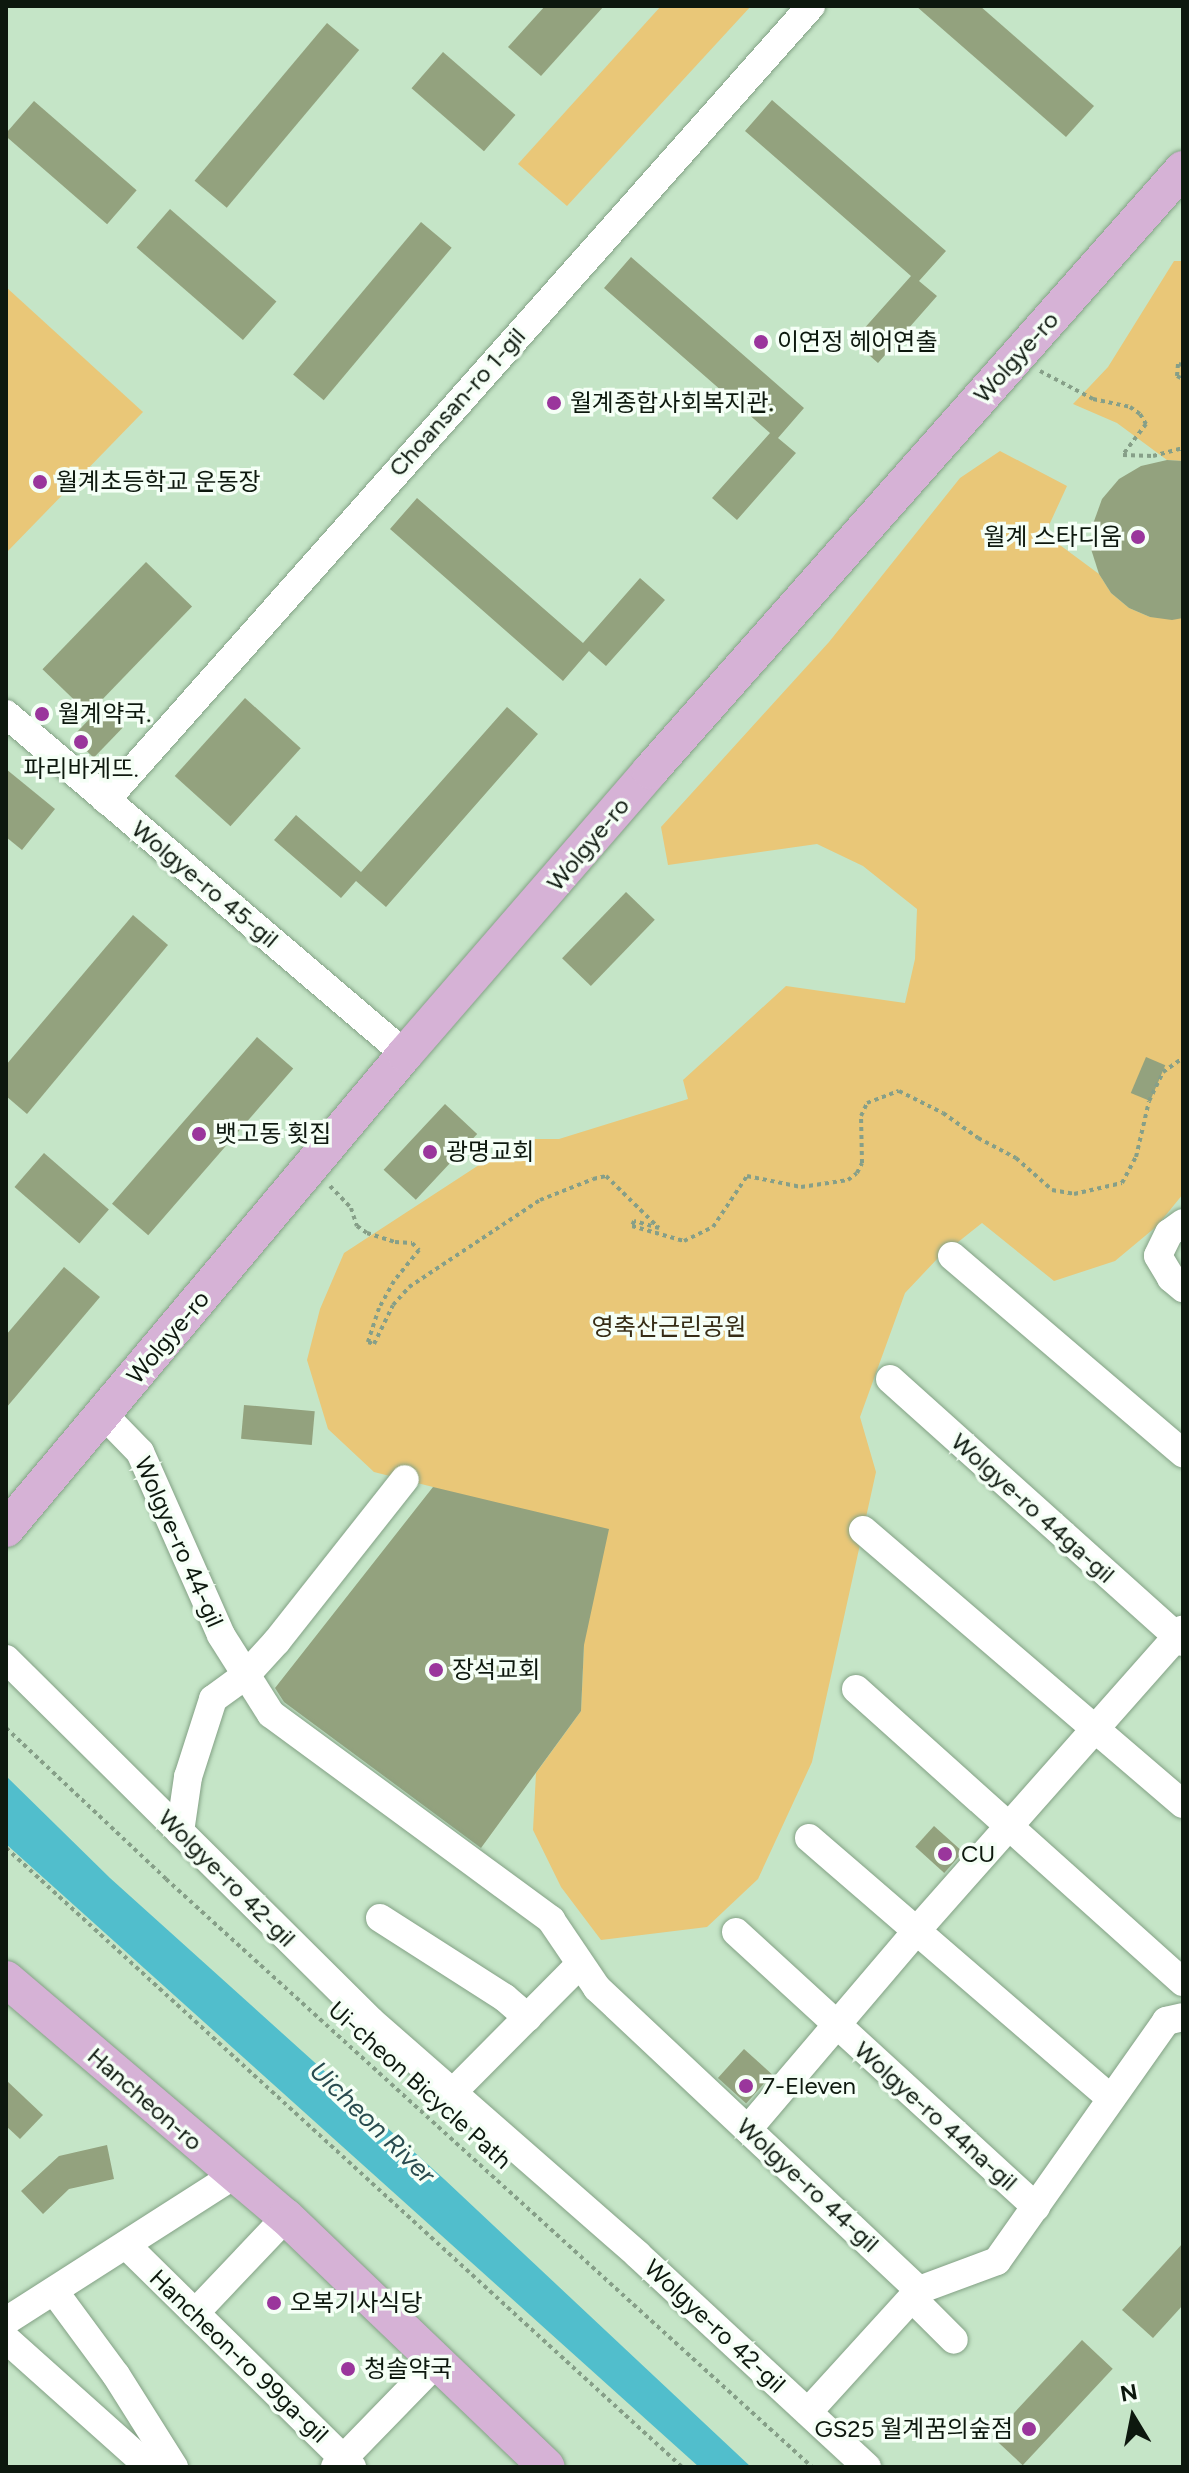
<!DOCTYPE html>
<meta charset="utf-8">
<style>
body{margin:0}
#map{position:relative;width:1189px;height:2473px;overflow:hidden;background:#c5e5c7;font-family:Figtree,"Noto Sans KR",sans-serif}
div>[style]{position:absolute}
.green>*{inset:0;background:#e9c778}
.water>*{inset:0;background:#51becc}
.building>*{inset:0;background:#93a27e;transform-origin:0 0}
.path>*{height:4px;margin-top:-2px;transform-origin:0;background:repeating-linear-gradient(90deg,#869f88 0 4px,transparent 0 8px)}
.roads{filter:drop-shadow(0 0 2px #83a185) drop-shadow(0 0 2px #83a185)}
.minor>*{height:28px;margin:-14px;padding:0 14px;transform-origin:14px;border-radius:14px;background:#fff}
.major>*{height:36px;margin:-18px;padding:0 18px;transform-origin:18px;border-radius:18px;background:#d6b2d6}
.dots>*{width:22px;height:22px;translate:-50% -50%;box-sizing:border-box;border:4px solid #f5fff6;border-radius:50%}
span{translate:-50% -50%;white-space:nowrap;text-align:center;line-height:1.15;-webkit-text-stroke:7px #f5fff6;paint-order:stroke}
.poi-label{font-size:24px;color:#0d180e}
.left{translate:0 -50%;text-align:left}
.right{translate:-100% -50%;text-align:right}
.street-label{font-size:24px;color:#0d180e}
.park-label{font-size:24px;color:#362c15}
.water-label{font-size:26px;color:#294b4f;font-style:italic}
.frame{position:absolute;inset:0;border:8px solid #0d180e;pointer-events:none}
.north{position:absolute;left:1093px;top:2377px;width:80px;height:80px;-webkit-text-stroke:6px #f5fff6;paint-order:stroke;rotate:350deg;font-size:22px;font-weight:700;line-height:32px;text-align:center;color:#0d180e}
.north::after{content:'';display:block;margin:auto;width:28px;height:36px;background:#0d180e;clip-path:polygon(50% 0,100% 100%,50% 72%,0 100%)}
</style>
<div id="map">
<div class="green">
<i style="clip-path:polygon(661px 6px,751px 6px,567px 206px,518px 164px)"></i>
<i style="clip-path:polygon(1174px 261px,1183px 261px,1183px 461px,1167px 460px,1117px 423px,1073px 404px,1108px 367px)"></i>
<i style="clip-path:polygon(6px 287px,143px 412px,6px 553px)"></i>
<i style="clip-path:polygon(1000px 451px,1067px 486px,1045px 534px,1099px 574px,1111px 593px,1129px 608px,1150px 617px,1183px 618px,1183px 1194px,1157px 1226px,1115px 1261px,1054px 1281px,982px 1223px,938px 1258px,905px 1293px,860px 1417px,876px 1472px,812px 1762px,758px 1879px,707px 1927px,601px 1940px,561px 1887px,533px 1830px,536px 1773px,581px 1711px,584px 1645px,433px 1487px,374px 1472px,328px 1429px,307px 1360px,320px 1309px,344px 1253px,519px 1139px,559px 1139px,688px 1099px,683px 1080px,786px 986px,905px 1003px,915px 959px,917px 909px,863px 866px,817px 844px,668px 865px,661px 827px,829px 642px,960px 478px)"></i>
</div>
<div class="water">
<i style="clip-path:polygon(6px 1776px,110px 1878px,444px 2179px,751px 2467px,699px 2467px,6px 1844px)"></i>
</div>
<div class="building">
<i style="clip-path:polygon(545px 6px,604px 6px,541px 76px,508px 47px)"></i>
<i style="clip-path:polygon(916px 6px,980px 6px,1094px 106px,1066px 137px)"></i>
<i style="left:327px;top:23px;width:42px;height:206px;rotate:40deg"></i>
<i style="left:443px;top:52px;width:96px;height:48px;rotate:41deg"></i>
<i style="clip-path:polygon(772px 100px,946px 251px,919px 281px,937px 296px,878px 363px,853px 341px,911px 276px,745px 131px)"></i>
<i style="left:34px;top:101px;width:136px;height:45px;rotate:41deg"></i>
<i style="left:170px;top:209px;width:141px;height:51px;rotate:41deg"></i>
<i style="left:421px;top:222px;width:40px;height:199px;rotate:40deg"></i>
<i style="clip-path:polygon(631px 257px,804px 408px,778px 438px,796px 453px,737px 520px,712px 498px,770px 433px,604px 288px)"></i>
<i style="clip-path:polygon(1167px 460px,1183px 461px,1183px 618px,1172px 620px,1150px 617px,1129px 608px,1111px 593px,1099px 574px,1091px 549px,1093px 524px,1102px 499px,1119px 479px,1141px 466px)"></i>
<i style="clip-path:polygon(417px 498px,583px 643px,640px 578px,665px 600px,606px 666px,589px 651px,563px 681px,390px 529px)"></i>
<i style="left:146px;top:562px;width:64px;height:149px;rotate:44deg"></i>
<i style="left:245px;top:698px;width:75px;height:105px;rotate:42deg"></i>
<i style="left:102px;top:706px;width:30px;height:43px;rotate:44deg"></i>
<i style="clip-path:polygon(507px 707px,538px 734px,386px 907px,356px 881px,341px 898px,274px 840px,296px 815px,361px 872px)"></i>
<i style="clip-path:polygon(6px 769px,55px 809px,22px 850px,6px 837px)"></i>
<i style="left:626px;top:892px;width:40px;height:92px;rotate:44deg"></i>
<i style="clip-path:polygon(133px 915px,168px 945px,27px 1114px,6px 1096px,6px 1065px)"></i>
<i style="left:257px;top:1037px;width:48px;height:221px;rotate:41deg"></i>
<i style="left:1146px;top:1057px;width:21px;height:39px;rotate:23deg"></i>
<i style="left:445px;top:1104px;width:44px;height:90px;rotate:43deg"></i>
<i style="left:44px;top:1153px;width:86px;height:45px;rotate:41deg"></i>
<i style="clip-path:polygon(64px 1267px,100px 1297px,6px 1408px,6px 1335px)"></i>
<i style="left:244px;top:1405px;width:71px;height:34px;rotate:5deg"></i>
<i style="clip-path:polygon(433px 1487px,609px 1529px,584px 1645px,581px 1711px,481px 1848px,284px 1702px,275px 1688px)"></i>
<i style="left:934px;top:1826px;width:39px;height:28px;rotate:42deg"></i>
<i style="left:744px;top:2049px;width:38px;height:39px;rotate:42deg"></i>
<i style="clip-path:polygon(6px 2080px,43px 2115px,20px 2139px,6px 2126px)"></i>
<i style="clip-path:polygon(107px 2145px,114px 2179px,69px 2189px,43px 2214px,21px 2191px,59px 2156px)"></i>
<i style="clip-path:polygon(1183px 2243px,1183px 2305px,1153px 2338px,1122px 2310px)"></i>
<i style="left:1082px;top:2340px;width:42px;height:132px;rotate:43deg"></i>
</div>
<div class="path">
<i style="left:1183px;top:365px;width:5px;rotate:-169deg"></i>
<i style="left:1178px;top:364px;width:12px;rotate:95deg"></i>
<i style="left:1177px;top:376px;width:7px;rotate:27deg"></i>
<i style="left:1040px;top:371px;width:60px;rotate:27.8deg"></i>
<i style="left:1093px;top:399px;width:38px;rotate:12deg"></i>
<i style="left:1130px;top:407px;width:12px;rotate:35deg"></i>
<i style="left:1140px;top:414px;width:12px;rotate:59deg"></i>
<i style="left:1146px;top:424px;width:39px;rotate:127deg"></i>
<i style="left:1123px;top:455px;width:30px;rotate:2deg"></i>
<i style="left:1153px;top:456px;width:31px;rotate:-15deg"></i>
<i style="left:330px;top:1186px;width:30px;rotate:46deg"></i>
<i style="left:351px;top:1208px;width:19px;rotate:72deg"></i>
<i style="left:357px;top:1226px;width:12px;rotate:35deg"></i>
<i style="left:367px;top:1233px;width:29px;rotate:18deg"></i>
<i style="left:395px;top:1242px;width:17px;rotate:3deg"></i>
<i style="left:412px;top:1243px;width:10px;rotate:45deg"></i>
<i style="left:419px;top:1250px;width:40px;rotate:129deg"></i>
<i style="left:394px;top:1281px;width:31px;rotate:119deg"></i>
<i style="left:379px;top:1308px;width:36px;rotate:108deg"></i>
<i style="left:368px;top:1342px;width:6px;rotate:18deg"></i>
<i style="left:374px;top:1344px;width:43px;rotate:-64deg"></i>
<i style="left:393px;top:1305px;width:24px;rotate:-48deg"></i>
<i style="left:409px;top:1287px;width:157px;rotate:-33.6deg"></i>
<i style="left:540px;top:1200px;width:57px;rotate:-21.6deg"></i>
<i style="left:593px;top:1179px;width:13px;rotate:-13deg"></i>
<i style="left:606px;top:1176px;width:74px;rotate:44.5deg"></i>
<i style="left:659px;top:1228px;width:26px;rotate:-164deg"></i>
<i style="left:634px;top:1221px;width:5px;rotate:112deg"></i>
<i style="left:632px;top:1226px;width:54px;rotate:16.1deg"></i>
<i style="left:684px;top:1241px;width:32px;rotate:-26deg"></i>
<i style="left:713px;top:1227px;width:61px;rotate:-56.3deg"></i>
<i style="left:747px;top:1176px;width:55px;rotate:11.5deg"></i>
<i style="left:801px;top:1187px;width:48px;rotate:-8.5deg"></i>
<i style="left:848px;top:1180px;width:11px;rotate:-38deg"></i>
<i style="left:857px;top:1173px;width:11px;rotate:-63deg"></i>
<i style="left:862px;top:1163px;width:47px;rotate:-91.2deg"></i>
<i style="left:861px;top:1116px;width:14px;rotate:-65deg"></i>
<i style="left:867px;top:1103px;width:34px;rotate:-21deg"></i>
<i style="left:899px;top:1091px;width:49px;rotate:26.6deg"></i>
<i style="left:943px;top:1113px;width:43px;rotate:35.5deg"></i>
<i style="left:978px;top:1138px;width:43px;rotate:27.8deg"></i>
<i style="left:1016px;top:1158px;width:48px;rotate:41.6deg"></i>
<i style="left:1052px;top:1190px;width:22px;rotate:10deg"></i>
<i style="left:1074px;top:1194px;width:49px;rotate:-12.9deg"></i>
<i style="left:1122px;top:1183px;width:30px;rotate:-62deg"></i>
<i style="left:1136px;top:1157px;width:57px;rotate:-76.9deg"></i>
<i style="left:1149px;top:1101px;width:32px;rotate:-64deg"></i>
<i style="left:1163px;top:1072px;width:24px;rotate:-35deg"></i>
<i style="left:6px;top:1728px;width:220px;rotate:43.3deg"></i>
<i style="left:166px;top:1879px;width:874px;rotate:42.31deg"></i>
<i style="left:6px;top:1848px;width:917px;rotate:42.48deg"></i>
</div>
<div class="roads">
<div class="minor">
<i style="left:6px;top:714px;width:524px;rotate:40.44deg"></i>
<i style="left:106px;top:800px;width:1062px;rotate:-48.4deg"></i>
<i style="left:1183px;top:1223px;width:17px;rotate:144deg"></i>
<i style="left:1169px;top:1233px;width:25px;rotate:116deg"></i>
<i style="left:1158px;top:1256px;width:26px;rotate:59deg"></i>
<i style="left:1171px;top:1278px;width:16px;rotate:40deg"></i>
<i style="left:952px;top:1256px;width:304px;rotate:40.5deg"></i>
<i style="left:890px;top:1379px;width:394px;rotate:41.9deg"></i>
<i style="left:103px;top:1414px;width:53px;rotate:45.8deg"></i>
<i style="left:140px;top:1452px;width:200px;rotate:66.1deg"></i>
<i style="left:221px;top:1635px;width:93px;rotate:57.7deg"></i>
<i style="left:271px;top:1714px;width:348px;rotate:36.3deg"></i>
<i style="left:551px;top:1920px;width:82px;rotate:55.9deg"></i>
<i style="left:597px;top:1988px;width:441px;rotate:43.2deg"></i>
<i style="left:863px;top:1530px;width:421px;rotate:40.6deg"></i>
<i style="left:6px;top:1659px;width:514px;rotate:44.76deg"></i>
<i style="left:371px;top:2021px;width:355px;rotate:41.2deg"></i>
<i style="left:638px;top:2255px;width:312px;rotate:42.8deg"></i>
<i style="left:856px;top:1689px;width:439px;rotate:41.9deg"></i>
<i style="left:180px;top:1832px;width:56px;rotate:-81.7deg"></i>
<i style="left:188px;top:1777px;width:82px;rotate:-72.2deg"></i>
<i style="left:213px;top:1699px;width:41px;rotate:-36deg"></i>
<i style="left:246px;top:1675px;width:46px;rotate:-47.6deg"></i>
<i style="left:277px;top:1641px;width:206px;rotate:-51.7deg"></i>
<i style="left:809px;top:1838px;width:396px;rotate:40.8deg"></i>
<i style="left:380px;top:1918px;width:148px;rotate:32.6deg"></i>
<i style="left:505px;top:1998px;width:30px;rotate:41deg"></i>
<i style="left:736px;top:1932px;width:407px;rotate:42.5deg"></i>
<i style="left:453px;top:2092px;width:180px;rotate:-45.2deg"></i>
<i style="left:748px;top:2129px;width:262px;rotate:-49.6deg"></i>
<i style="left:918px;top:1929px;width:400px;rotate:-48.5deg"></i>
<i style="left:126px;top:2245px;width:317px;rotate:44.5deg"></i>
<i style="left:54px;top:2291px;width:104px;rotate:53.6deg"></i>
<i style="left:116px;top:2375px;width:109px;rotate:57.8deg"></i>
<i style="left:912px;top:2298px;width:59px;rotate:45deg"></i>
<i style="left:195px;top:2313px;width:132px;rotate:-46.5deg"></i>
<i style="left:6px;top:2321px;width:271px;rotate:-32.6deg"></i>
<i style="left:6px;top:2339px;width:192px;rotate:41.8deg"></i>
<i style="left:808px;top:2412px;width:165px;rotate:-47.7deg"></i>
<i style="left:919px;top:2290px;width:83px;rotate:-20.4deg"></i>
<i style="left:997px;top:2261px;width:294px;rotate:-54.8deg"></i>
<i style="left:1166px;top:2021px;width:17px;rotate:-13deg"></i>
<i style="left:335px;top:2467px;width:145px;rotate:-45.8deg"></i>
</div>
<div class="major">
<i style="left:6px;top:1529px;width:620px;rotate:-49.97deg"></i>
<i style="left:405px;top:1054px;width:374px;rotate:-49.1deg"></i>
<i style="left:650px;top:771px;width:804px;rotate:-48.48deg"></i>
<i style="left:6px;top:1979px;width:367px;rotate:40.4deg"></i>
<i style="left:286px;top:2217px;width:361px;rotate:43.8deg"></i>
</div>
</div>
<div class="dots">
<i style="left:761px;top:342px;background:#9a369c"></i>
<i style="left:554px;top:403px;background:#9a369c"></i>
<i style="left:40px;top:482px;background:#9a369c"></i>
<i style="left:1138px;top:537px;background:#9a369c"></i>
<i style="left:42px;top:714px;background:#9a369c"></i>
<i style="left:81px;top:742px;background:#9a369c"></i>
<i style="left:199px;top:1134px;background:#9a369c"></i>
<i style="left:430px;top:1152px;background:#9a369c"></i>
<i style="left:436px;top:1670px;background:#9a369c"></i>
<i style="left:945px;top:1854px;background:#9a369c"></i>
<i style="left:746px;top:2086px;background:#9a369c"></i>
<i style="left:274px;top:2303px;background:#9a369c"></i>
<i style="left:348px;top:2369px;background:#9a369c"></i>
<i style="left:1029px;top:2429px;background:#9a369c"></i>
</div>
<div class="poi-label">
<span class="left" style="left:777px;top:342px">이연정 헤어연출</span>
<span class="left" style="left:570px;top:403px">월계종합사회복지관.</span>
<span class="left" style="left:56px;top:482px">월계초등학교 운동장</span>
<span class="right" style="left:1122px;top:537px">월계 스타디움</span>
<span class="left" style="left:58px;top:714px">월계약국.</span>
<span style="left:81px;top:769px">파리바게뜨.</span>
<span class="left" style="left:215px;top:1134px">뱃고동 횟집</span>
<span class="left" style="left:446px;top:1152px">광명교회</span>
<span class="left" style="left:452px;top:1670px">장석교회</span>
<span class="left" style="left:961px;top:1854px">CU</span>
<span class="left" style="left:762px;top:2086px">7-Eleven</span>
<span class="left" style="left:290px;top:2303px">오복기사식당</span>
<span class="left" style="left:364px;top:2369px">청솔약국</span>
<span class="right" style="left:1013px;top:2429px">GS25 월계꿈의숲점</span>
</div>
<div class="street-label">
<span style="left:1016px;top:357px;rotate:-48deg">Wolgye-ro</span>
<span style="left:457px;top:402px;rotate:-48deg">Choansan-ro 1-gil</span>
<span style="left:588px;top:844px;rotate:-50deg">Wolgye-ro</span>
<span style="left:205px;top:884px;rotate:40deg">Wolgye-ro 45-gil</span>
<span style="left:168px;top:1337px;rotate:-50deg">Wolgye-ro</span>
<span style="left:1033px;top:1508px;rotate:42deg">Wolgye-ro 44ga-gil</span>
<span style="left:179px;top:1542px;rotate:66deg">Wolgye-ro 44-gil</span>
<span style="left:227px;top:1878px;rotate:45deg">Wolgye-ro 42-gil</span>
<span style="left:420px;top:2085px;rotate:42deg">Ui-cheon Bicycle Path</span>
<span style="left:145px;top:2099px;rotate:41deg">Hancheon-ro</span>
<span style="left:936px;top:2116px;rotate:42deg">Wolgye-ro 44na-gil</span>
<span style="left:808px;top:2185px;rotate:43deg">Wolgye-ro 44-gil</span>
<span style="left:715px;top:2326px;rotate:43deg">Wolgye-ro 42-gil</span>
<span style="left:239px;top:2356px;rotate:44deg">Hancheon-ro 99ga-gil</span>
</div>
<div class="park-label">
<span style="left:669px;top:1327px">영축산근린공원</span>
</div>
<div class="water-label">
<span style="left:372px;top:2123px;rotate:44deg">Uicheon River</span>
</div>
<div class="frame"></div>
<div class="north">N</div>
</div>
